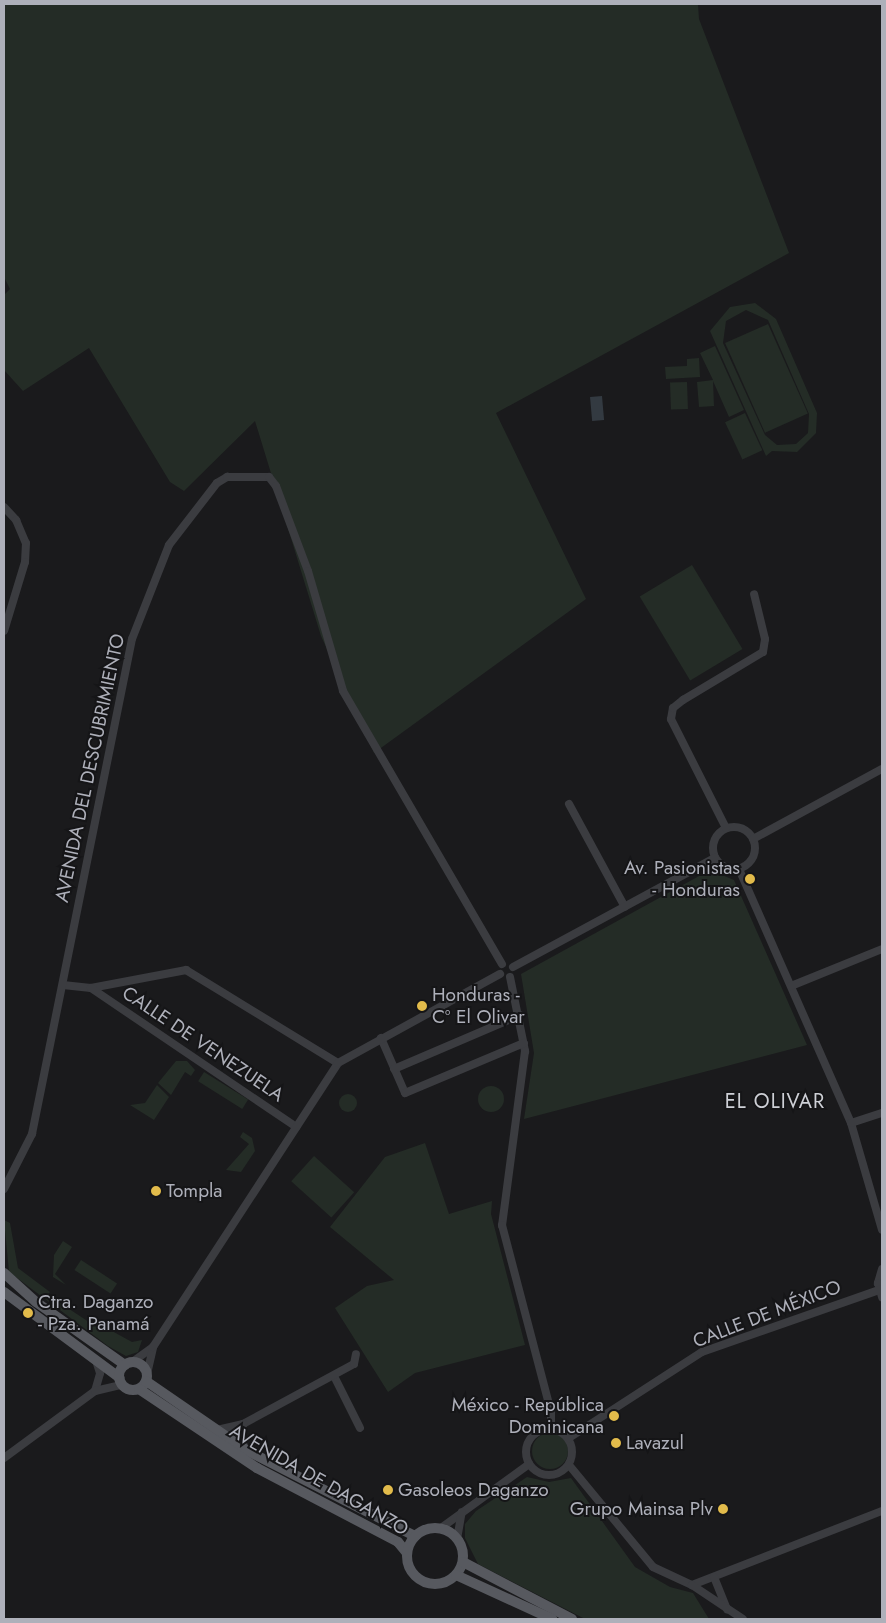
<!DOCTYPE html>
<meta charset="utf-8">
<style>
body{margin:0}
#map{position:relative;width:886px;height:1623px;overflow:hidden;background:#1a1a1c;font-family:Jost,sans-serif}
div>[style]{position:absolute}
.green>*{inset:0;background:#242c26;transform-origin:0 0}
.round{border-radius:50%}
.water>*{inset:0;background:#333a41;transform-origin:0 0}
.minor>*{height:8px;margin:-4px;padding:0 4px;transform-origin:4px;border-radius:4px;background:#3b3c40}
.minor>.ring{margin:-4px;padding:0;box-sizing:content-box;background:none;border:8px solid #3b3c40;border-radius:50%}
.major>*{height:10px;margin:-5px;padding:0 5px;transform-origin:5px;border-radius:5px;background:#57595f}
.major>.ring{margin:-5px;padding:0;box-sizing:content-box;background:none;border:10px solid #57595f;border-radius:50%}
.dots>*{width:14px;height:14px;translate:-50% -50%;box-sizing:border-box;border:2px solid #151517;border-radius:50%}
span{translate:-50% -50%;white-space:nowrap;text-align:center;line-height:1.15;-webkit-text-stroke:4px #151517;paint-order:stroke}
.street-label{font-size:19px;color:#aeb0ba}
.poi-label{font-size:19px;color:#aeb0ba}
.right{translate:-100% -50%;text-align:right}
.left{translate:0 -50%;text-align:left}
.neighbourhood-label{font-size:20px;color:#ced0d6;letter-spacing:1px}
.frame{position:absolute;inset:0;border:5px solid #aeb0ba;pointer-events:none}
</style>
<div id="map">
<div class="green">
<i style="clip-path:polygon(4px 4px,698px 4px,699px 19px,789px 253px,496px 413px,586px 599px,374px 753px,321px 636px,255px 421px,184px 491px,170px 482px,89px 348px,23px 391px,4px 370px,4px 295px,10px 289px,4px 277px)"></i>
<i style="clip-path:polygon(evenodd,755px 303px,776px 319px,817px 413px,816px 433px,797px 452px,772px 451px,766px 456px,710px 331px,730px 307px,755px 303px,746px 310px,768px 320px,809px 414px,808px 433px,796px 444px,777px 445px,765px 435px,723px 343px,726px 321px,746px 310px)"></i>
<i style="left:768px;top:324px;width:98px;height:47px;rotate:66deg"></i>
<i style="clip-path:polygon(715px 346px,744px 410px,729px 417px,713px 381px,714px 406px,699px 407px,697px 382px,713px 380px,700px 353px)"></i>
<i style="clip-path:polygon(699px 358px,700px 377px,666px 379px,665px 367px,687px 366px,687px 359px)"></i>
<i style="left:687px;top:382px;width:27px;height:17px;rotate:88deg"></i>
<i style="left:745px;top:413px;width:41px;height:22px;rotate:65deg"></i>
<i style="left:692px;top:565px;width:98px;height:61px;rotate:59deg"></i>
<i style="clip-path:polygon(710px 870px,734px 880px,807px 1045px,524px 1119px,534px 1053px,521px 974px)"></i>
<i style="clip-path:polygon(176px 1061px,187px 1061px,195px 1070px,191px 1076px,185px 1072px,171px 1095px,158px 1083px)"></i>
<i style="left:204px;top:1072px;width:52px;height:11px;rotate:32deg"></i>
<i style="clip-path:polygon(157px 1085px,169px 1097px,154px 1120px,130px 1105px,145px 1103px)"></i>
<i class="round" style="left:478px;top:1086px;width:26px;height:26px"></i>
<i class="round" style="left:339px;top:1094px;width:18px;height:18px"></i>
<i style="clip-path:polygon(243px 1132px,252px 1138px,255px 1151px,241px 1172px,226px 1170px,249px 1144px,240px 1137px)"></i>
<i style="clip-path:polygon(425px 1143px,449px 1214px,492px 1201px,491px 1214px,525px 1345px,415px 1373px,388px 1392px,335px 1308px,367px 1286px,394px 1280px,330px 1227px,385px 1157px)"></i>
<i style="left:314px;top:1156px;width:54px;height:34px;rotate:42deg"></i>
<i style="clip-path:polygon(4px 1220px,10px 1223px,18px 1268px,50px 1292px,48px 1295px,98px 1328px,101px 1325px,132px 1342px,142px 1340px,138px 1352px,126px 1356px,108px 1346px,9px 1272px)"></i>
<i style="clip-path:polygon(63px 1241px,72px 1247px,55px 1274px,66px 1285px,53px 1277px,54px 1255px)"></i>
<i style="left:81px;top:1260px;width:43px;height:12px;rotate:33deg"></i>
<i class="round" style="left:532px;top:1433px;width:36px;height:36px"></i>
<i style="clip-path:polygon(527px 1477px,549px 1482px,571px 1478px,635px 1567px,670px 1587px,693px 1593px,709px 1619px,585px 1619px,478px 1564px,465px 1538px,465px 1524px,476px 1511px)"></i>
</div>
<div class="water">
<i style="left:602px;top:396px;width:24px;height:12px;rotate:85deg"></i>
</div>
<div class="minor">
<i style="left:4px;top:507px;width:18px;rotate:47deg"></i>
<i style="left:16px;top:520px;width:25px;rotate:67deg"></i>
<i style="left:26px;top:543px;width:19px;rotate:93deg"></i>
<i style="left:25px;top:562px;width:72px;rotate:106.9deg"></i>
<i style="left:569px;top:804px;width:117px;rotate:61.5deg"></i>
<i class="ring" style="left:713px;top:827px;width:34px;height:34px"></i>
<i style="left:726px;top:828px;width:122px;rotate:-116.8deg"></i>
<i style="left:671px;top:719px;width:11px;rotate:-80deg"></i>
<i style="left:673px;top:708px;width:13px;rotate:-39deg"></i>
<i style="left:683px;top:700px;width:93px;rotate:-31deg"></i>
<i style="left:763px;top:652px;width:13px;rotate:-81deg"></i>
<i style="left:765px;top:639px;width:46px;rotate:-103.7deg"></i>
<i style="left:753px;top:839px;width:147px;rotate:-28.5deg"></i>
<i style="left:739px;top:869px;width:278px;rotate:66.2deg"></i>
<i style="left:851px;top:1123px;width:111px;rotate:73.8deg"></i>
<i style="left:513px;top:967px;width:230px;rotate:-28.4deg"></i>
<i style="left:510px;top:977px;width:76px;rotate:78.5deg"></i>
<i style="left:525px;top:1051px;width:176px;rotate:97.5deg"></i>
<i style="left:502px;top:1225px;width:193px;rotate:75.3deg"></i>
<i style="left:551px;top:1412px;width:16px;rotate:90deg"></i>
<i style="left:63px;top:985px;width:28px;rotate:6deg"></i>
<i style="left:91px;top:988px;width:97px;rotate:-10.7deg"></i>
<i style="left:186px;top:970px;width:178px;rotate:31.5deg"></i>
<i style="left:791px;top:986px;width:98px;rotate:-22.1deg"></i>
<i style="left:91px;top:988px;width:248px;rotate:34.1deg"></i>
<i style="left:381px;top:1038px;width:60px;rotate:66.4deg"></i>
<i style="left:405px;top:1093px;width:129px;rotate:-22.8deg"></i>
<i style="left:394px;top:1069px;width:137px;rotate:-23.2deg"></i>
<i style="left:851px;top:1123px;width:33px;rotate:-18deg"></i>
<i style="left:4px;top:1189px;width:62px;rotate:-63deg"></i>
<i style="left:32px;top:1134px;width:505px;rotate:-78.58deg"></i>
<i style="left:132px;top:639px;width:101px;rotate:-68.5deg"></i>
<i style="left:169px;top:545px;width:78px;rotate:-52.3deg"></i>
<i style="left:217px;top:483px;width:12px;rotate:-31deg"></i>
<i style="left:227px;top:477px;width:42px"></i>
<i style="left:269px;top:477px;width:11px;rotate:52deg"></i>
<i style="left:276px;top:486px;width:91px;rotate:69.4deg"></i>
<i style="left:308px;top:571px;width:125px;rotate:73.7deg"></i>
<i style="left:343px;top:691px;width:316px;rotate:59.8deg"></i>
<i style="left:882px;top:1269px;width:15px;rotate:106deg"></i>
<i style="left:878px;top:1283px;width:15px;rotate:74deg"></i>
<i style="left:131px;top:1363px;width:26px;rotate:-36deg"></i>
<i style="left:147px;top:1374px;width:28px;rotate:-77deg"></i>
<i style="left:153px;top:1347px;width:339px;rotate:-56.9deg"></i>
<i style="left:338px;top:1063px;width:185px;rotate:-28.8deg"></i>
<i style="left:334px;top:1376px;width:58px;rotate:63.4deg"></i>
<i style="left:95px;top:1391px;width:19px;rotate:-74deg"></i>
<i style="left:100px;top:1373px;width:13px;rotate:-108deg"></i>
<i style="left:243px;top:1424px;width:126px;rotate:-28.4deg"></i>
<i style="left:354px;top:1364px;width:10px;rotate:-79deg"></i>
<i class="ring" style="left:526px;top:1429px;width:38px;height:38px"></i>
<i style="left:217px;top:1430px;width:27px;rotate:-13deg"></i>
<i style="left:243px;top:1424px;width:11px;rotate:105deg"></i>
<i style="left:240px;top:1435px;width:15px;rotate:70deg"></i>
<i style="left:569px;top:1438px;width:158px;rotate:-32.9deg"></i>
<i style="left:702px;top:1352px;width:188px;rotate:-19.3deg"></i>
<i style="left:4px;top:1458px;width:113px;rotate:-36.4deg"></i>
<i style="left:95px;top:1391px;width:28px;rotate:-13deg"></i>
<i style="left:569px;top:1465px;width:132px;rotate:50.5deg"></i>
<i style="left:653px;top:1567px;width:43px;rotate:24.8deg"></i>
<i style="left:692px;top:1585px;width:204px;rotate:-21.3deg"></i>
<i style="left:441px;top:1528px;width:109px;rotate:-36deg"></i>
<i style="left:457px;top:1539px;width:27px;rotate:-80deg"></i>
<i style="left:714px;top:1577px;width:35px;rotate:68deg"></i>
<i style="left:692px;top:1585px;width:61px;rotate:33.7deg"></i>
</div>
<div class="major">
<i style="left:4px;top:1273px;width:43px;rotate:42.2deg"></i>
<i style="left:36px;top:1302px;width:109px;rotate:35.3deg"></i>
<i style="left:4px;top:1292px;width:144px;rotate:36.6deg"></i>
<i class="ring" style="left:119px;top:1362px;width:18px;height:18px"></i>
<i style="left:146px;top:1381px;width:121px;rotate:34.6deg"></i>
<i style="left:246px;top:1450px;width:190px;rotate:27deg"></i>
<i style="left:139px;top:1389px;width:142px;rotate:33.8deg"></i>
<i style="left:257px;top:1468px;width:159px;rotate:27.7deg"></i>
<i style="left:398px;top:1542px;width:13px;rotate:51deg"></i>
<i class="ring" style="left:407px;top:1528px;width:46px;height:46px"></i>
<i style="left:463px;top:1562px;width:123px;rotate:27.6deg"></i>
<i style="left:456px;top:1575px;width:106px;rotate:24.6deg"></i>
</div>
<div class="dots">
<i style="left:750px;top:879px;background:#e2bb4b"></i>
<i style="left:422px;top:1006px;background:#e2bb4b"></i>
<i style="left:156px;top:1191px;background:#e2bb4b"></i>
<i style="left:28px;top:1313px;background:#e2bb4b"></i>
<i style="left:614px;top:1416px;background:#e2bb4b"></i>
<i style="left:616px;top:1443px;background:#e2bb4b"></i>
<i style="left:388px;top:1490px;background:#e2bb4b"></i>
<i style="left:723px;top:1509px;background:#e2bb4b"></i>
</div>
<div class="street-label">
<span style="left:90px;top:768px;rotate:-78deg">AVENIDA DEL DESCUBRIMIENTO</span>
<span style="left:203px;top:1044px;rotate:34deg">CALLE DE VENEZUELA</span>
<span style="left:767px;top:1314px;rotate:-21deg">CALLE DE MÉXICO</span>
<span style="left:319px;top:1480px;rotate:30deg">AVENIDA DE DAGANZO</span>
</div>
<div class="poi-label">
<span class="right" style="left:740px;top:879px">Av. Pasionistas<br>- Honduras</span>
<span class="left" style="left:432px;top:1006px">Honduras -<br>Cº El Olivar</span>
<span class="left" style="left:166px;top:1191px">Tompla</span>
<span class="left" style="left:38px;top:1313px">Ctra. Daganzo<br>- Pza. Panamá</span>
<span class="right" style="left:604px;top:1416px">México - República<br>Dominicana</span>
<span class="left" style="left:626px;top:1443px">Lavazul</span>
<span class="left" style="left:398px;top:1490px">Gasoleos Daganzo</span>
<span class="right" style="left:713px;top:1509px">Grupo Mainsa Plv</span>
</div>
<div class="neighbourhood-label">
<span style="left:775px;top:1101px">EL OLIVAR</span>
</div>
<div class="frame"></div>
</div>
